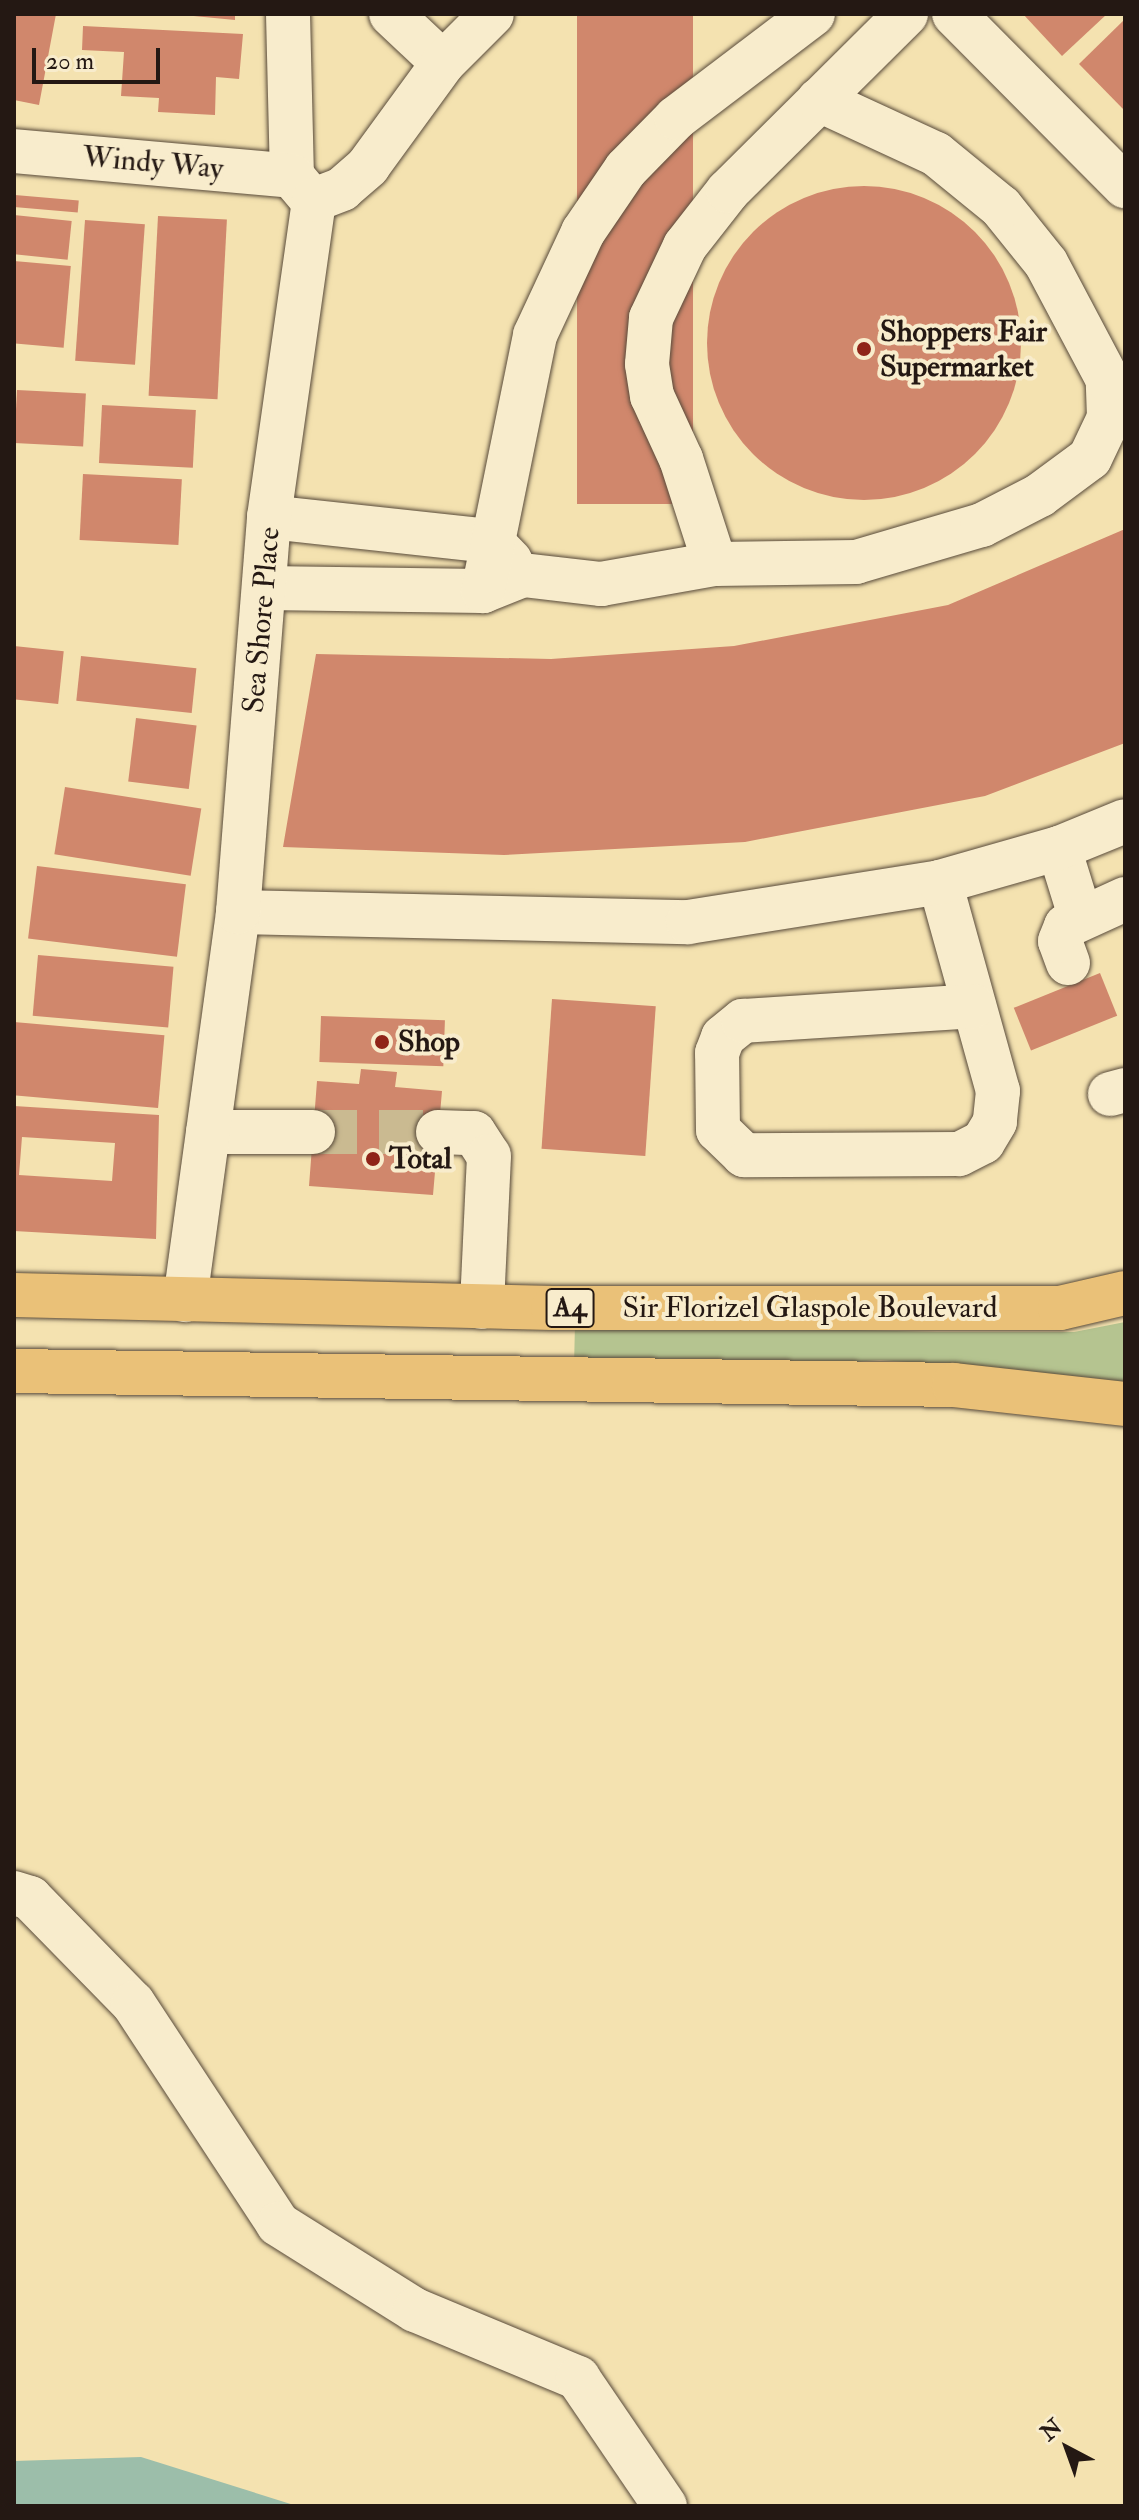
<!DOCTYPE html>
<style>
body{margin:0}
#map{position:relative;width:1139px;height:2520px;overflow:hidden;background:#f4e2b0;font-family:"IM FELL Double Pica",serif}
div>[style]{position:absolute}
.green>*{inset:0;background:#b5c490}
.water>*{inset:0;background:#9cbeaa}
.building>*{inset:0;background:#d0876c;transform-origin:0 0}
.round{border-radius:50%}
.minor-tunnel>*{height:44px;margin-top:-22px;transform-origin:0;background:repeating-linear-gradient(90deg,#caba91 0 44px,transparent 0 66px)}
.roads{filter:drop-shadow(0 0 2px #584a3a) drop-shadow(0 0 2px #584a3a)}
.minor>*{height:44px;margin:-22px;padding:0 22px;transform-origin:22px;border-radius:22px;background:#f8eccc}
.highway>*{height:44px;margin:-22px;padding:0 22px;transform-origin:22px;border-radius:22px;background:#eac178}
.dots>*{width:22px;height:22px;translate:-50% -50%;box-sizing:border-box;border:4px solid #f8eccc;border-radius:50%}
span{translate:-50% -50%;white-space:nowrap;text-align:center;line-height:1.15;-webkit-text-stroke:8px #f8eccc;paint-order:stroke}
.shield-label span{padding:2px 6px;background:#f8eccc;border:2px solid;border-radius:6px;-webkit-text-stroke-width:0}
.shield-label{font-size:28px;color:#241813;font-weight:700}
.street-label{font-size:30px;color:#241813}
.poi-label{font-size:30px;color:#241813;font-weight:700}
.left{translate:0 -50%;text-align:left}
.frame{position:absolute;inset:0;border:16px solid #241813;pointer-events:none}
.north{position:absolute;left:1027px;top:2408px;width:80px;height:80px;-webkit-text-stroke:6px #f8eccc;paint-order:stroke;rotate:319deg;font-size:22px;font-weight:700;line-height:32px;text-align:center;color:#241813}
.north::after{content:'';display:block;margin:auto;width:28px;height:36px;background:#241813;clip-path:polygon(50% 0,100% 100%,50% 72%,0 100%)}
.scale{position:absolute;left:32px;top:48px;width:128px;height:36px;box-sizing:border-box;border:4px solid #241813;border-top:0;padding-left:10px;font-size:24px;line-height:28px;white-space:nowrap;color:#241813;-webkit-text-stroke:6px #f8eccc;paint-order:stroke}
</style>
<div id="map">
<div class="green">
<i style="clip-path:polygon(1125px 1322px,1125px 1386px,1018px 1370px,880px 1360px,769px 1368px,574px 1367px,575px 1323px,937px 1332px,1074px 1332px)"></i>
</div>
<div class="water">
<i style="clip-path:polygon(141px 2457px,297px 2506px,14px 2506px,14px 2461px)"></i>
</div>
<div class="building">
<i style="clip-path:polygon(14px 14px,56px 14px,39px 105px,14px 100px)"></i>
<i style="clip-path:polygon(173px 14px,235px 14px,235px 20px)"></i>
<i style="left:577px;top:14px;width:116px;height:490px"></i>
<i style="clip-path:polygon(1023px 14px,1107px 14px,1062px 56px)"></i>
<i style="clip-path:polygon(1125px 19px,1125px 111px,1079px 64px)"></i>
<i style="clip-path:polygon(83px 26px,243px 34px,239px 79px,216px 77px,215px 115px,158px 112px,159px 98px,121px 96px,124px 52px,82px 50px)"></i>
<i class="round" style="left:707px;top:186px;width:314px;height:314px"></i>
<i style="left:15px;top:195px;width:64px;height:12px;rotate:5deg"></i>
<i style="left:14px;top:215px;width:58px;height:39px;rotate:6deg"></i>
<i style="left:158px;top:216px;width:69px;height:180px;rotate:3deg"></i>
<i style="left:85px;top:220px;width:60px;height:141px;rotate:4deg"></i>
<i style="left:14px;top:261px;width:57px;height:82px;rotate:5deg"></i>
<i style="left:17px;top:390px;width:69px;height:53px;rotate:3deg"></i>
<i style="left:102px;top:405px;width:94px;height:58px;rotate:3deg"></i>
<i style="left:83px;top:474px;width:99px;height:66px;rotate:3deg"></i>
<i style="clip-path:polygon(1125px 529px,1125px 743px,985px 796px,745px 842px,504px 855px,283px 847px,316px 654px,551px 659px,734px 646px,948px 605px)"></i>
<i style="left:14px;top:646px;width:50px;height:53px;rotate:6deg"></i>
<i style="left:81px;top:656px;width:116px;height:45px;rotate:6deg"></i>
<i style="left:136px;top:718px;width:61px;height:64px;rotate:7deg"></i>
<i style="left:65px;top:787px;width:138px;height:68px;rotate:9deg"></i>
<i style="left:37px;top:866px;width:150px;height:73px;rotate:7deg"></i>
<i style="left:38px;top:955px;width:136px;height:61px;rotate:5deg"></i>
<i style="left:1100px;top:973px;width:46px;height:93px;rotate:68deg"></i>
<i style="left:552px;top:999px;width:104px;height:150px;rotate:4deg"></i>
<i style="left:321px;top:1016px;width:124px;height:46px;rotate:2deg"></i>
<i style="left:14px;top:1022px;width:151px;height:73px;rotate:5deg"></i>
<i style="clip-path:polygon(361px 1069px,397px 1072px,395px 1087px,442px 1091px,433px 1195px,309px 1186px,317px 1081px,359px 1084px)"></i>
<i style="clip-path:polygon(evenodd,14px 1106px,159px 1115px,156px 1239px,14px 1231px,14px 1106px,22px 1137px,115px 1143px,112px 1181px,19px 1175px,22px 1137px)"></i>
</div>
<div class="minor-tunnel">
<i style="left:313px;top:1132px;width:125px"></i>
</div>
<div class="roads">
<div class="minor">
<i style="left:288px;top:14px;width:162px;rotate:88.6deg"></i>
<i style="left:292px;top:176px;width:26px;rotate:50deg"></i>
<i style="left:391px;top:14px;width:71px;rotate:43.3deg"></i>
<i style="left:954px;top:14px;width:243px;rotate:45.2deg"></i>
<i style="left:14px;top:151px;width:279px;rotate:5.1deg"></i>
<i style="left:269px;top:517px;width:223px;rotate:6.2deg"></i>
<i style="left:491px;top:541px;width:28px;rotate:46deg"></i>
<i style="left:715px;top:564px;width:110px;rotate:-107.9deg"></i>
<i style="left:681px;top:459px;width:69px;rotate:-114.7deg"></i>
<i style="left:652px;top:396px;width:32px;rotate:-99deg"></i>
<i style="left:647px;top:364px;width:46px;rotate:-85deg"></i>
<i style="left:651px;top:318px;width:80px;rotate:-64.7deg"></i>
<i style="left:685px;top:246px;width:70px;rotate:-52deg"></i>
<i style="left:728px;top:191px;width:251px;rotate:-44.8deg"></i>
<i style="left:264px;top:588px;width:219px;rotate:0.8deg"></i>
<i style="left:483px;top:591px;width:43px;rotate:-21.8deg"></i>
<i style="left:523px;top:575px;width:79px;rotate:6.6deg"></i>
<i style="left:601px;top:584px;width:116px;rotate:-10deg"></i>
<i style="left:715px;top:564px;width:141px;rotate:-0.8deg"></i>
<i style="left:856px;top:562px;width:131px;rotate:-16.4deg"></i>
<i style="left:982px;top:525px;width:65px;rotate:-27.3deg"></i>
<i style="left:1040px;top:495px;width:62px;rotate:-36.5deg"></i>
<i style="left:1090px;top:458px;width:44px;rotate:-64.6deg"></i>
<i style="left:1109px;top:418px;width:38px;rotate:-92deg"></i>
<i style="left:1108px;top:380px;width:132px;rotate:-117.9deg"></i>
<i style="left:1046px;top:263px;width:72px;rotate:-128.8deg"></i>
<i style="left:1001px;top:207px;width:84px;rotate:-140.8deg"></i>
<i style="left:936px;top:154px;width:129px;rotate:-155.2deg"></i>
<i style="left:483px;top:591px;width:261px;rotate:-78.5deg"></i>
<i style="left:535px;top:335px;width:114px;rotate:-65deg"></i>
<i style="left:583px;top:232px;width:76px;rotate:-55.7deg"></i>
<i style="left:626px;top:169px;width:71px;rotate:-45.6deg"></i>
<i style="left:676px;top:118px;width:172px;rotate:-37.2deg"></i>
<i style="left:1059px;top:848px;width:71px;rotate:72.8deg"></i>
<i style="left:940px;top:882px;width:217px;rotate:74.5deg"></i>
<i style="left:998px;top:1091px;width:31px;rotate:96deg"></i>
<i style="left:995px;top:1122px;width:23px;rotate:121deg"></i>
<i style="left:983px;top:1142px;width:27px;rotate:153deg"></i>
<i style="left:959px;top:1154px;width:215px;rotate:179.7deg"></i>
<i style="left:744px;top:1155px;width:36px;rotate:-136deg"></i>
<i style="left:718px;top:1130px;width:77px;rotate:-90.7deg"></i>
<i style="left:717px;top:1053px;width:17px;rotate:-69deg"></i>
<i style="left:723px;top:1037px;width:26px;rotate:-39deg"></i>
<i style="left:743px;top:1021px;width:231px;rotate:-3.7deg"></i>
<i style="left:238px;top:912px;width:450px;rotate:1.3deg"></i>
<i style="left:688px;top:922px;width:255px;rotate:-9deg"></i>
<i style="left:940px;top:882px;width:124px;rotate:-15.9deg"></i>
<i style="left:1059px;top:848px;width:71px;rotate:-22.2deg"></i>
<i style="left:1068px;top:963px;width:23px;rotate:-110deg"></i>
<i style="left:1060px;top:941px;width:16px;rotate:-68deg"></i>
<i style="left:1066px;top:926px;width:65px;rotate:-24.6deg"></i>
<i style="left:1110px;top:1094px;width:16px;rotate:-15deg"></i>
<i style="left:208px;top:1132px;width:105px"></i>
<i style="left:438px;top:1132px;width:36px;rotate:2deg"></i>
<i style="left:474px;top:1133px;width:27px;rotate:57deg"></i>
<i style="left:489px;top:1156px;width:151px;rotate:92.7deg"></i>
<i style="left:185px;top:1300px;width:392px;rotate:-82.2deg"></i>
<i style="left:238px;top:912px;width:396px;rotate:-85.5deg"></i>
<i style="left:269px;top:517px;width:320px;rotate:-81.9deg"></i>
<i style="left:314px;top:200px;width:30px;rotate:-21deg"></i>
<i style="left:342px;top:189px;width:35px;rotate:-41deg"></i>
<i style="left:368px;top:166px;width:127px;rotate:-53.9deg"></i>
<i style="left:443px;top:63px;width:69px;rotate:-45deg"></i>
<i style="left:14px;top:1893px;width:17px;rotate:17deg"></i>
<i style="left:30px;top:1898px;width:147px;rotate:45.6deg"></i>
<i style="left:133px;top:2003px;width:264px;rotate:56.7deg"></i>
<i style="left:278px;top:2224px;width:162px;rotate:32.1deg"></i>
<i style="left:415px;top:2310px;width:177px;rotate:22.6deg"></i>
<i style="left:578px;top:2378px;width:155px;rotate:55.8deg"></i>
</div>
<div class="highway">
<i style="left:14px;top:1295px;width:539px;rotate:1.38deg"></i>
<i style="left:553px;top:1308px;width:507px"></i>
<i style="left:1060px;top:1308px;width:67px;rotate:-13deg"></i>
<i style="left:14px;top:1371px;width:940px;rotate:0.85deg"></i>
<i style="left:954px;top:1385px;width:172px;rotate:6.3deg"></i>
</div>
</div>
<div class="dots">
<i style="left:864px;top:349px;background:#8f2418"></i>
<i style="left:382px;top:1042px;background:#8f2418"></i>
<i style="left:373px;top:1159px;background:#8f2418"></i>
</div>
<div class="shield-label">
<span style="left:570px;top:1308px">A4</span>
</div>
<div class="street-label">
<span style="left:153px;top:163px;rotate:5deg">Windy Way</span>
<span style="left:262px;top:620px;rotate:-85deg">Sea Shore Place</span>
<span style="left:810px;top:1308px">Sir Florizel Glaspole Boulevard</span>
</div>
<div class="poi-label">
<span class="left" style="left:880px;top:349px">Shoppers Fair<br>Supermarket</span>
<span class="left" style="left:398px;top:1042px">Shop</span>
<span class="left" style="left:389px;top:1159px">Total</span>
</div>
<div class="frame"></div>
<div class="north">N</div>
<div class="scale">20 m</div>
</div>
